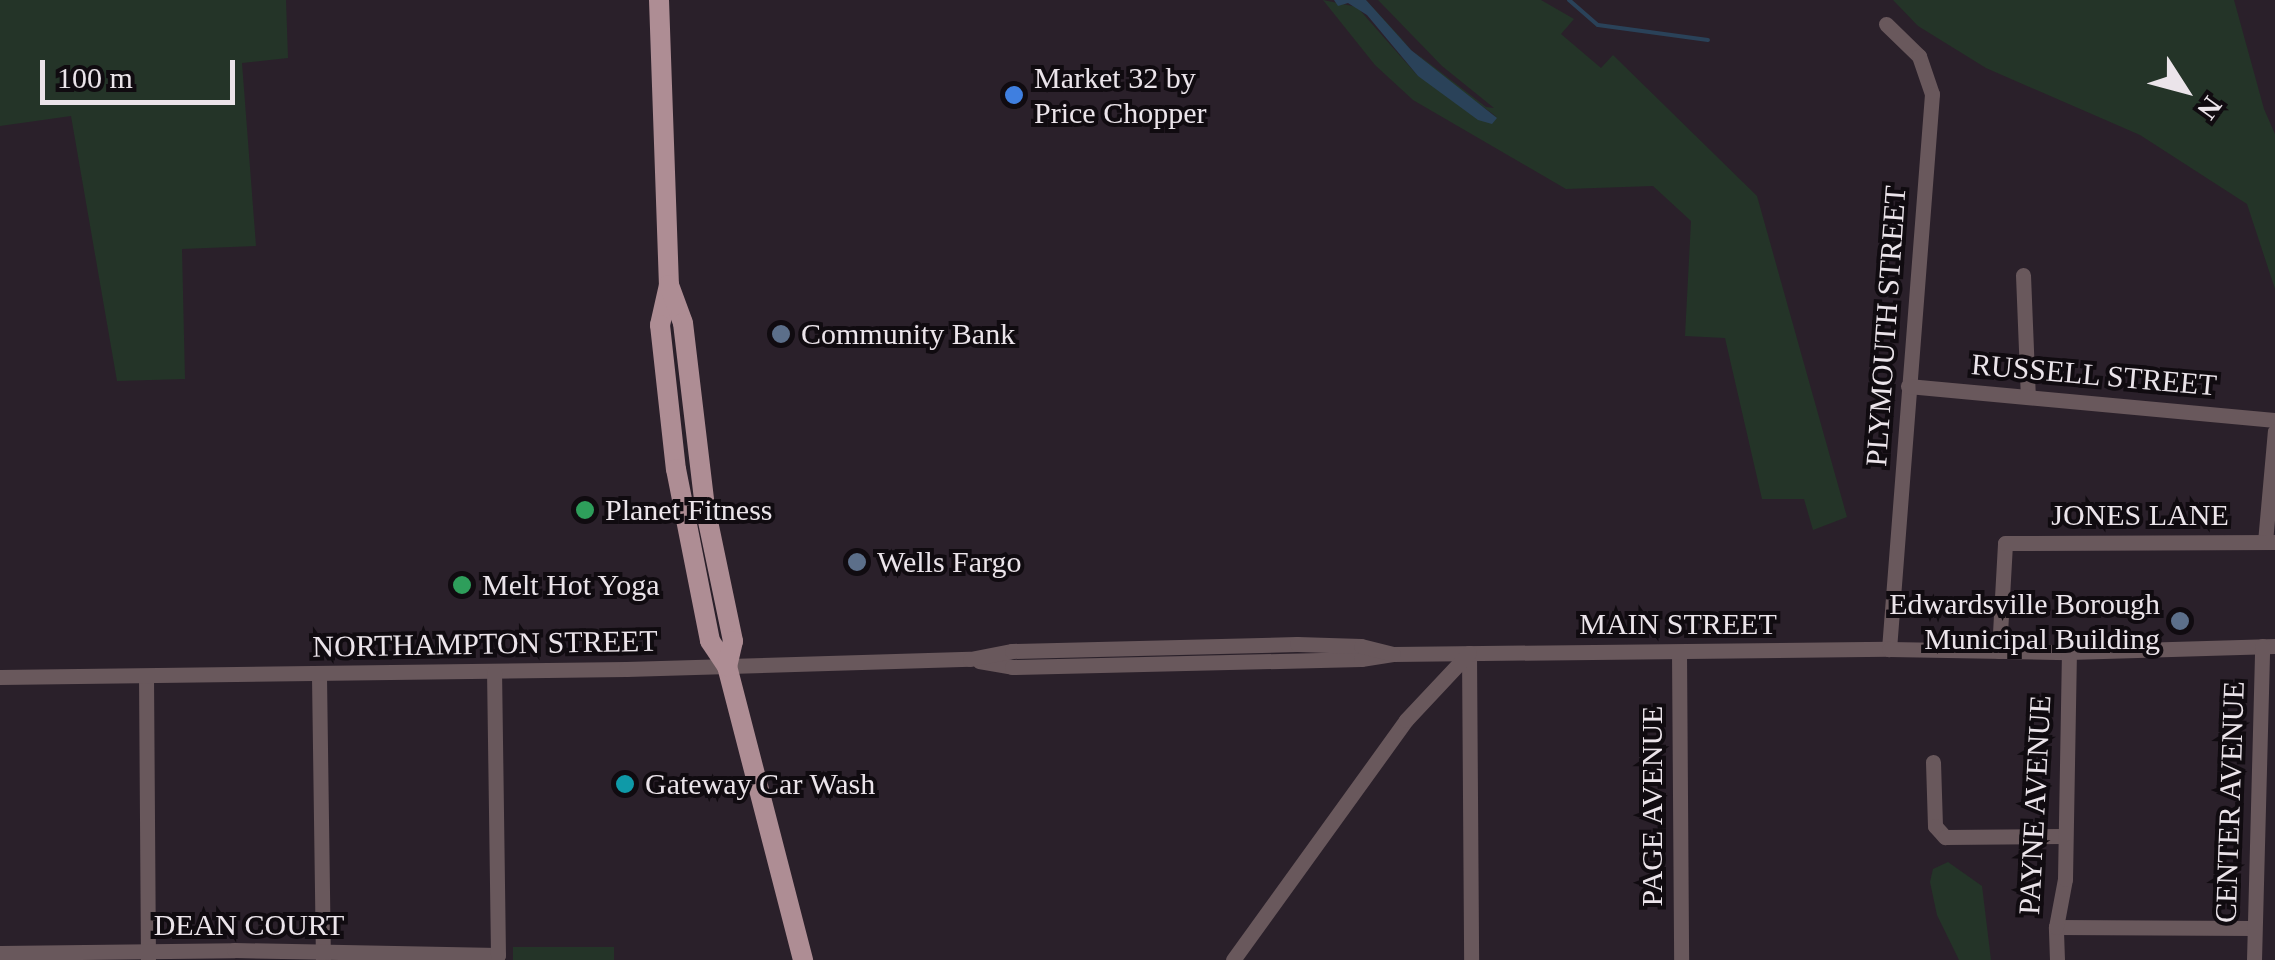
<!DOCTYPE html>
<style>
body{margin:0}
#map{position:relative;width:2275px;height:960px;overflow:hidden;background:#2a202a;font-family:"Times New Roman",serif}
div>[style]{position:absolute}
.green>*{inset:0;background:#243428;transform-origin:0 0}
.water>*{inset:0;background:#2a4259}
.stream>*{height:4px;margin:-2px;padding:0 2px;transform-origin:2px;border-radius:2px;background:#2a4259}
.minor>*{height:15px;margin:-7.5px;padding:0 7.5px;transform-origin:7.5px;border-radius:7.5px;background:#69585c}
.major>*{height:20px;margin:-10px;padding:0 10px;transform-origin:10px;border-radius:10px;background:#ae8d94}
.dots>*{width:28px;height:28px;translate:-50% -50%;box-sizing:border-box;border:5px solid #100b10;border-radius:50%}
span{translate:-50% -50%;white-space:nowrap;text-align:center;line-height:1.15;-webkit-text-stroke:8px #100b10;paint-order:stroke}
.poi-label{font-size:30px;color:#ebe4ea}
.left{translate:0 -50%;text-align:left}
.right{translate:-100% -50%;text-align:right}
.street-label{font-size:30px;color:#ebe4ea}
.north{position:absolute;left:2135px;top:40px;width:100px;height:100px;-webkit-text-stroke:8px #100b10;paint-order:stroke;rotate:126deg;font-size:28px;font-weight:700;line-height:40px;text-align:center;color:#ebe4ea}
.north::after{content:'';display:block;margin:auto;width:35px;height:45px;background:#ebe4ea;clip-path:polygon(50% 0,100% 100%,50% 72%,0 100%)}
.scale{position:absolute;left:40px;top:60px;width:195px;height:45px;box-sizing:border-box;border:5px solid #ebe4ea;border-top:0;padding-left:12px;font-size:30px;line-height:35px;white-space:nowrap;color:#ebe4ea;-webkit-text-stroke:8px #100b10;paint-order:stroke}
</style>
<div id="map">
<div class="green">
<i style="clip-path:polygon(0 0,286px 0,288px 58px,242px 63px,256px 246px,182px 249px,185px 379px,117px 381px,71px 116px,0 126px)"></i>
<i style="clip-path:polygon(1323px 0,1357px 7px,1418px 76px,1497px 117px,1454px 86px,1411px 49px,1376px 14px,1366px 0,1412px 50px,1486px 107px,1494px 108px,1442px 66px,1378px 0,1541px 0,1574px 19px,1561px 34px,1601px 68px,1613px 55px,1757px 196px,1847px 517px,1813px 530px,1804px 499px,1762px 499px,1725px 338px,1685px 336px,1691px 221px,1653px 186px,1566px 189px,1413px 100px,1375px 65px)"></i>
<i style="clip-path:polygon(1893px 0,2234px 0,2264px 109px,2275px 134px,2275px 289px,2247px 204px,2140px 135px,1986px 68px,1918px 26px)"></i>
<i style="clip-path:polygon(1948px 862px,1982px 886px,1991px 960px,1959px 960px,1937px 915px,1930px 882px,1933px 869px)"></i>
<i style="left:513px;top:947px;width:101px;height:13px"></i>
</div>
<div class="water">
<i style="clip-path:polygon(1334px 0,1366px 0,1411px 50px,1497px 118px,1492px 124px,1478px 120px,1418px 76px,1367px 15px,1348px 3px,1338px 6px)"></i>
</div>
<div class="stream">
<i style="left:1569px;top:0;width:38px;rotate:41deg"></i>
<i style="left:1598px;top:25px;width:111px;rotate:7.8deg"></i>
</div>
<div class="minor">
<i style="left:1886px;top:24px;width:46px;rotate:44.1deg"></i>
<i style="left:1919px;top:56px;width:40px;rotate:71.1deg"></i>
<i style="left:1932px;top:94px;width:557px;rotate:94.43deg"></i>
<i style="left:2023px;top:275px;width:122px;rotate:87.7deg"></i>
<i style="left:1908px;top:386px;width:369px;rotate:5.3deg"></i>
<i style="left:2265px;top:542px;width:111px;rotate:-84.9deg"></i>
<i style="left:1999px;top:651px;width:108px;rotate:-86.8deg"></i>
<i style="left:2005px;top:543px;width:270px;rotate:-0.2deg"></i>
<i style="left:1679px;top:652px;width:308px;rotate:89.6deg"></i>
<i style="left:1469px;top:653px;width:307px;rotate:89.6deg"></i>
<i style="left:979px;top:661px;width:34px;rotate:10deg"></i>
<i style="left:1012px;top:667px;width:349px;rotate:-1.3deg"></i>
<i style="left:1361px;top:659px;width:32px;rotate:-9deg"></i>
<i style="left:1393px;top:654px;width:496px;rotate:-0.6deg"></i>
<i style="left:1889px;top:649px;width:180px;rotate:1deg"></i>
<i style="left:2069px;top:652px;width:206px;rotate:-1.7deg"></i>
<i style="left:146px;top:676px;width:284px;rotate:89.6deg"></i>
<i style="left:319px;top:676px;width:284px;rotate:89.2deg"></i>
<i style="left:0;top:677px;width:626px;rotate:-0.73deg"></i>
<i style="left:626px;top:669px;width:344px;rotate:-1.7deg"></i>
<i style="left:970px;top:659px;width:43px;rotate:-10.8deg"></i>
<i style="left:1012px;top:651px;width:285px;rotate:-1.4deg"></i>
<i style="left:1297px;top:644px;width:64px;rotate:1.8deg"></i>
<i style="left:1361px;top:646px;width:33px;rotate:14deg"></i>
<i style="left:1933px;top:762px;width:64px;rotate:88.2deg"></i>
<i style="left:1935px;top:826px;width:15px;rotate:48deg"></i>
<i style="left:1945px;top:837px;width:118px;rotate:-0.5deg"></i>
<i style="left:2056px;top:927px;width:198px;rotate:0.3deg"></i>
<i style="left:0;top:953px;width:234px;rotate:-0.7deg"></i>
<i style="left:234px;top:950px;width:264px;rotate:1.1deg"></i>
<i style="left:498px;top:955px;width:283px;rotate:-90.8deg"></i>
<i style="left:1233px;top:960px;width:296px;rotate:-54.2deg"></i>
<i style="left:1406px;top:720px;width:92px;rotate:-46.8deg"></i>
<i style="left:2057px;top:960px;width:33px;rotate:-92deg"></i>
<i style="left:2056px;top:927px;width:49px;rotate:-79.4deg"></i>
<i style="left:2065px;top:879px;width:227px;rotate:-89deg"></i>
<i style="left:2254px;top:960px;width:314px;rotate:-88.5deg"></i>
</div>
<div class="major">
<i style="left:659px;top:0;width:285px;rotate:88deg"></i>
<i style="left:669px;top:285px;width:41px;rotate:102.7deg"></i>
<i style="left:660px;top:325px;width:145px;rotate:83.7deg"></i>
<i style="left:676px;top:469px;width:175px;rotate:78.8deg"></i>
<i style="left:710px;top:641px;width:30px;rotate:56deg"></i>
<i style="left:727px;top:666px;width:304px;rotate:75.5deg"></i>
<i style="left:669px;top:285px;width:40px;rotate:69.8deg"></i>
<i style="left:683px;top:323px;width:185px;rotate:83.2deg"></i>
<i style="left:705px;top:507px;width:137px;rotate:78.2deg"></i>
<i style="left:733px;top:641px;width:26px;rotate:103deg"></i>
</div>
<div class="dots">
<i style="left:1014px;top:95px;background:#3f7fe0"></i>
<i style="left:781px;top:334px;background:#5c6f8a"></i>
<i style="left:585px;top:510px;background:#2e9e5b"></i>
<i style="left:857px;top:562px;background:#5c6f8a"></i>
<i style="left:462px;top:585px;background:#2e9e5b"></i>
<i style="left:2180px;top:621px;background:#5c6f8a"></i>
<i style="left:625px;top:784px;background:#0f9aa8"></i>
</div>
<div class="poi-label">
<span class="left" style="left:1034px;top:95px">Market 32 by<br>Price Chopper</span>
<span class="left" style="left:801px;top:334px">Community Bank</span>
<span class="left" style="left:605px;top:510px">Planet Fitness</span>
<span class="left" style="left:877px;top:562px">Wells Fargo</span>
<span class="left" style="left:482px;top:585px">Melt Hot Yoga</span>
<span class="right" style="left:2160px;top:621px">Edwardsville Borough<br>Municipal Building</span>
<span class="left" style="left:645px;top:784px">Gateway Car Wash</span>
</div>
<div class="street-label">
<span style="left:1886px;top:326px;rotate:-86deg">PLYMOUTH STREET</span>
<span style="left:2094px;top:375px;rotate:5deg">RUSSELL STREET</span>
<span style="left:2140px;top:515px">JONES LANE</span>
<span style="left:1678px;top:624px">MAIN STREET</span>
<span style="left:485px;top:644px;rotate:-1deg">NORTHAMPTON STREET</span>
<span style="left:2230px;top:802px;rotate:-88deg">CENTER AVENUE</span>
<span style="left:2035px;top:805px;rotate:-87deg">PAYNE AVENUE</span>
<span style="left:1652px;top:806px;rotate:-90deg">PAGE AVENUE</span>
<span style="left:249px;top:925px">DEAN COURT</span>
</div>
<div class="north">N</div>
<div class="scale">100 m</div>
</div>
